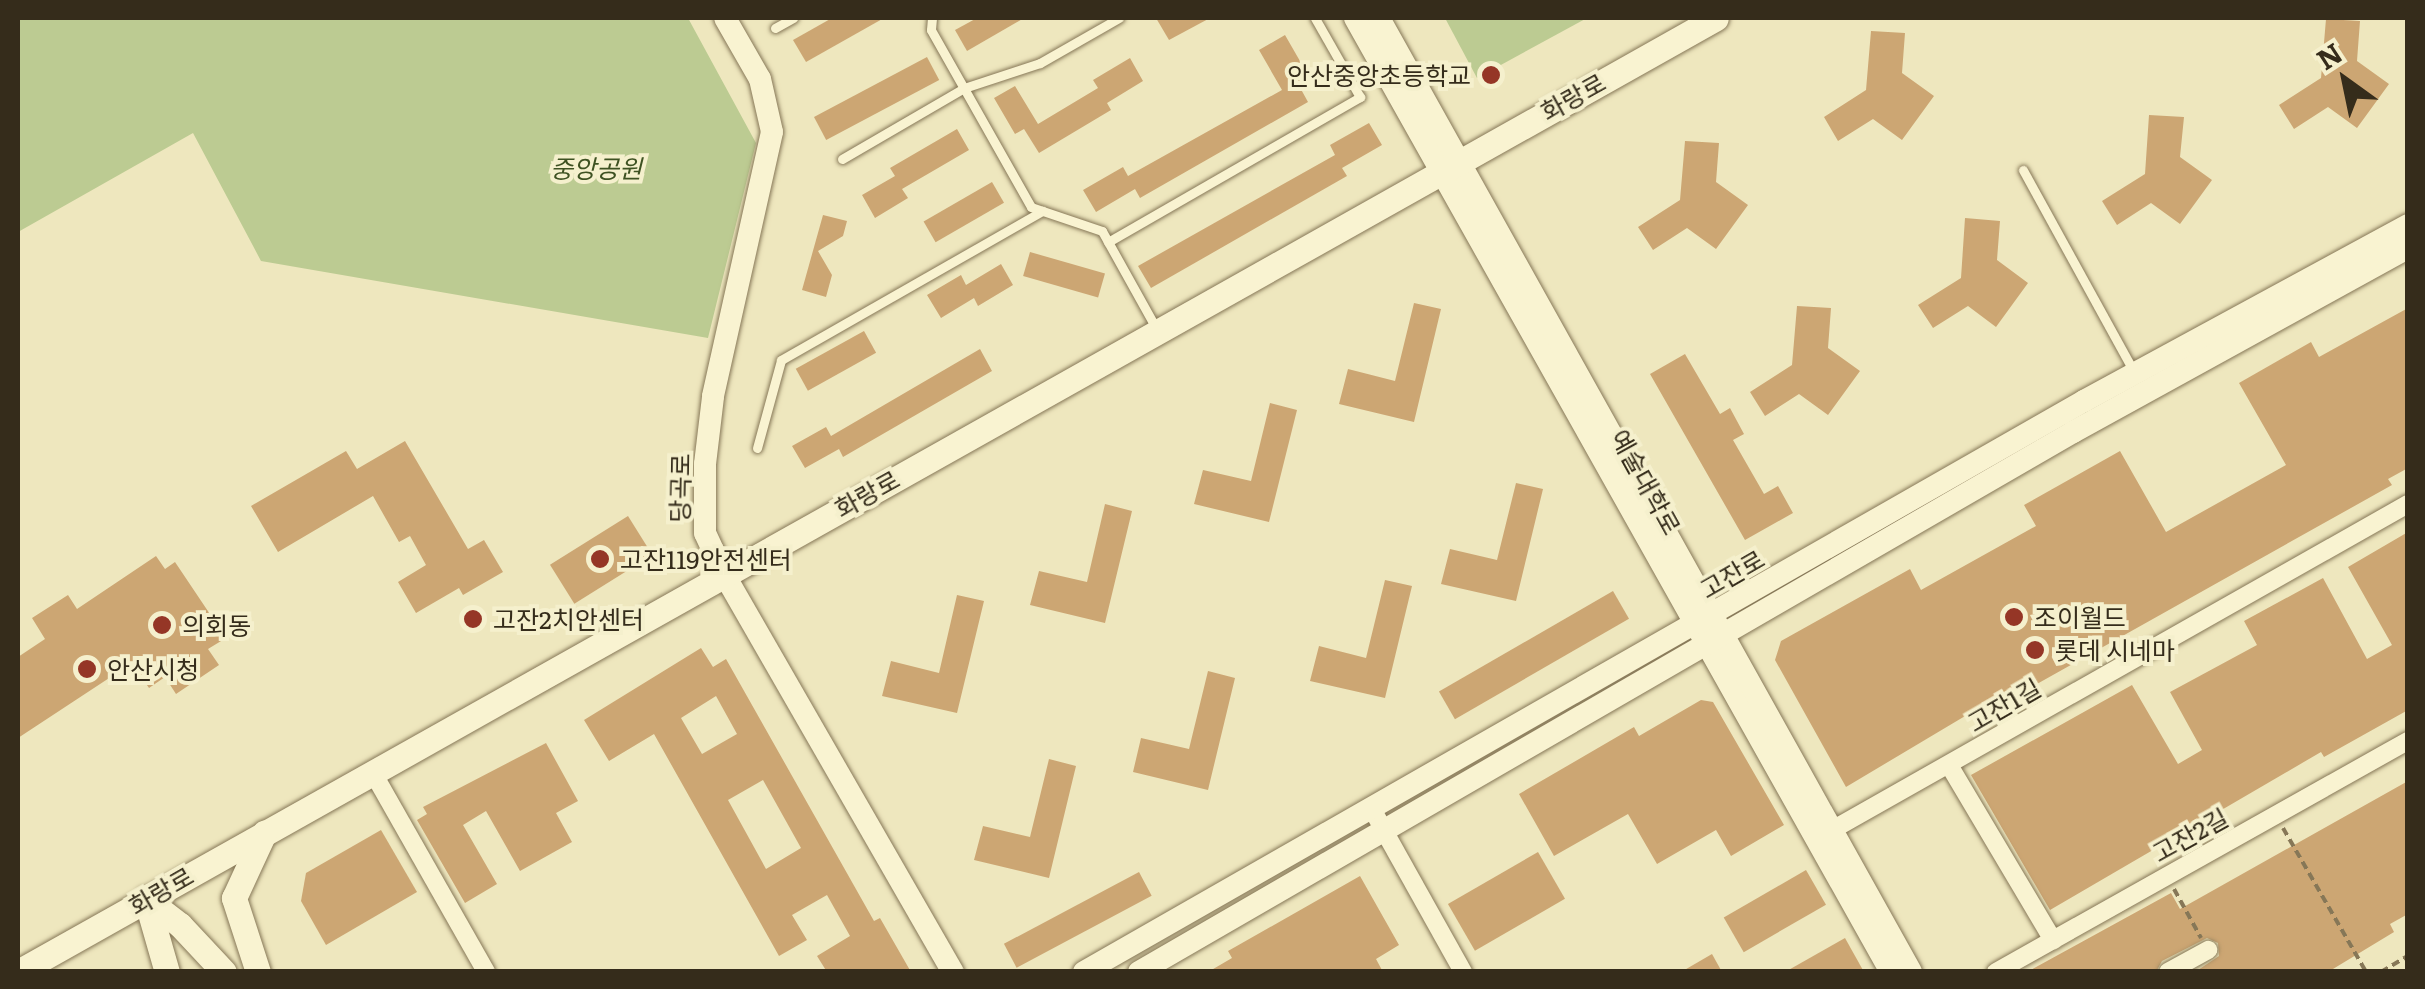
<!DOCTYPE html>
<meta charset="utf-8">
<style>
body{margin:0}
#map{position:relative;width:2425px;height:989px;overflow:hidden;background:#eee7be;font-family:Literata,"Noto Sans KR",serif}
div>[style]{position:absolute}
.green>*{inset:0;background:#bccb92}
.building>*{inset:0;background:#cca673;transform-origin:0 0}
.path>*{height:4px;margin-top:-2px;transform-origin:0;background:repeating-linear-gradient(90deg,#867757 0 8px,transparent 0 13px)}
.roads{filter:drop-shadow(0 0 2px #867757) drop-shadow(0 0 2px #867757)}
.service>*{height:9px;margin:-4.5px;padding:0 4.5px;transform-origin:4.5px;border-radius:4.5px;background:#f9f3d1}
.minor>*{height:18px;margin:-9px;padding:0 9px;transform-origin:9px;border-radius:9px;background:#f9f3d1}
.tertiary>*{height:22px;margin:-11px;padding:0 11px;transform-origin:11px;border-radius:11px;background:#f9f3d1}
.secondary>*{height:25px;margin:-12.5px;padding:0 12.5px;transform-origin:12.5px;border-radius:12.5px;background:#f9f3d1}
.dots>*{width:28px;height:28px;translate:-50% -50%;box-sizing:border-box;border:5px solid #f5f0cd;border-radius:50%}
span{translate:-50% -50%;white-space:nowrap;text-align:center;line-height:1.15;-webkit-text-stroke:8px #f5f0cd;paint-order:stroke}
.poi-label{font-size:25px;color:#352c1b}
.right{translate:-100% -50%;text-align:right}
.left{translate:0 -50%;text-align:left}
.street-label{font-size:25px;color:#352c1b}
.park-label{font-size:25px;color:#3e5222;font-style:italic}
.frame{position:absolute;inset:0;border:20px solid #352c1b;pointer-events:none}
.north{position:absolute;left:2295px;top:30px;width:100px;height:100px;-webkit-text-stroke:8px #f5f0cd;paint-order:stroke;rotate:327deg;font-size:28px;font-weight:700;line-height:40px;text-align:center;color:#352c1b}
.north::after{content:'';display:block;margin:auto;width:35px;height:45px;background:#352c1b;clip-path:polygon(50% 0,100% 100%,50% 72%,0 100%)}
</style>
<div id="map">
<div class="green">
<i style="clip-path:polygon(18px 18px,688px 18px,756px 143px,708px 338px,261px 261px,193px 133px,18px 232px)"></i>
<i style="clip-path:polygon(1445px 18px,1587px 18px,1477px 78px)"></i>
</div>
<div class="building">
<i style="clip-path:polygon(832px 18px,884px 18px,806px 62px,793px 40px)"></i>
<i style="clip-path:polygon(977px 18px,1024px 18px,967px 51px,955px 30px)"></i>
<i style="clip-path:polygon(1156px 18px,1210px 18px,1169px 40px)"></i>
<i style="clip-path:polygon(2326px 19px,2360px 21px,2357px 61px,2389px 84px,2357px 128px,2328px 107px,2294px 129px,2279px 105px,2321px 78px)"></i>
<i style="clip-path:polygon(1871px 31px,1905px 33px,1902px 73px,1934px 96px,1902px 140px,1873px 119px,1838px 141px,1824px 117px,1866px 90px)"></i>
<i style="clip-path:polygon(1285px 35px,1308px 75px,1297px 82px,1308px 102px,1140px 198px,1135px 189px,1096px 212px,1083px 190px,1123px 167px,1128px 176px,1282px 90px,1259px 50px)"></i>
<i style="left:927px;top:57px;width:26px;height:128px;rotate:62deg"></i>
<i style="clip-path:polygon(1130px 58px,1143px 81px,1107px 103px,1111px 110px,1039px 153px,1024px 129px,1015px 134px,994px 98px,1015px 86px,1038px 124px,1098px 88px,1093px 80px)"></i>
<i style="clip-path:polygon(2149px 115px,2184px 117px,2180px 157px,2212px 180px,2180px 224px,2151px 203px,2117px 225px,2102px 201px,2145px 174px)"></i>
<i style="clip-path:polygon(1369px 123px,1382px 145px,1342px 168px,1347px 176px,1151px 288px,1138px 266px,1335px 155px,1330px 145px)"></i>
<i style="clip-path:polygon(957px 129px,969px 150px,902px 189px,908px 198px,875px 218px,862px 195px,895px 176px,890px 168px)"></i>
<i style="clip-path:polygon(1685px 141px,1719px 143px,1716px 182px,1748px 205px,1716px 249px,1687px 228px,1653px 250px,1638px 227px,1680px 200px)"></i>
<i style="left:992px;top:182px;width:24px;height:79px;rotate:60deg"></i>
<i style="clip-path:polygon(823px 215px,847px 221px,843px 236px,818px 251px,832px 275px,826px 297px,802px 290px)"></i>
<i style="clip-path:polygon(1965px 218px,2000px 221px,1997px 260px,2028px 283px,1996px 327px,1968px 306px,1933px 328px,1918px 305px,1961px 278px)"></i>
<i style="left:1030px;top:252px;width:78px;height:25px;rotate:16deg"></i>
<i style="clip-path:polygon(1001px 264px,1013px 285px,978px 306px,974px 298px,941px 318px,927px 295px,961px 275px,966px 285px)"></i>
<i style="clip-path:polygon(1414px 303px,1441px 309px,1414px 422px,1339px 404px,1348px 369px,1395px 381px)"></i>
<i style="clip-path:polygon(1797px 306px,1831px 308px,1828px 348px,1860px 371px,1828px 415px,1799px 394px,1765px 416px,1750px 392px,1792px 365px)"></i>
<i style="clip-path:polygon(2408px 308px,2408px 468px,2388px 479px,2392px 485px,2001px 704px,1997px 697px,1846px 787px,1775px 660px,1781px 641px,1910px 569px,1921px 590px,2036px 526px,2024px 505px,2120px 451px,2166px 532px,2286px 465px,2239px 383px,2311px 342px,2319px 357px)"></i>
<i style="left:864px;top:331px;width:25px;height:78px;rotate:61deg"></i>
<i style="clip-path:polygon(980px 349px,992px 371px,843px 457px,839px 449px,805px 468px,792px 446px,826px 427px,831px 436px)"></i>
<i style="clip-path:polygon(1685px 354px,1720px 414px,1730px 408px,1744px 434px,1733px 440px,1764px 494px,1778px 486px,1793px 513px,1745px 540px,1650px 374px)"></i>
<i style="clip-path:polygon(1270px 403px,1297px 410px,1269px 522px,1194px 504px,1203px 470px,1251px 481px)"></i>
<i style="clip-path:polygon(405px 441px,468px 549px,484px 540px,503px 572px,463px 595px,459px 588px,416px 613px,398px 582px,426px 565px,410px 536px,399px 542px,373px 496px,278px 552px,251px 506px,346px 451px,357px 469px)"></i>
<i style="clip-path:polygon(1516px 483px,1543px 489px,1516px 601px,1441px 584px,1450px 549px,1497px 560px)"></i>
<i style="clip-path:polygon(1105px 504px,1132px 511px,1105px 623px,1030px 605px,1039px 571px,1087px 582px)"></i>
<i style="left:628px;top:516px;width:46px;height:92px;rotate:58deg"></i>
<i style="clip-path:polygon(2408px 532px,2408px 710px,2324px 757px,2321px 752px,2050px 910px,1971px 775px,2132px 685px,2178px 764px,2202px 750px,2170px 692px,2257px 645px,2244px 621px,2323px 578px,2367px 659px,2392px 645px,2348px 567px)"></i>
<i style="clip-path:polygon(156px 556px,165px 569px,175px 562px,226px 638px,208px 649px,219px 665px,176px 694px,165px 677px,149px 688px,132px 663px,18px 738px,18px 657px,45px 639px,32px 618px,68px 595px,77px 609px)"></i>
<i style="clip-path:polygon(1385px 580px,1412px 586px,1385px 698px,1310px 681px,1319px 646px,1366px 658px)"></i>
<i style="left:1613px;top:591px;width:32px;height:201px;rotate:60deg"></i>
<i style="clip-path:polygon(957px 595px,984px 601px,957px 713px,882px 696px,891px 661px,939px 673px)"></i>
<i style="clip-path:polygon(evenodd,701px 648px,713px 667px,726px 659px,874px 921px,880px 918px,911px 972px,827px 972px,817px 956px,850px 936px,827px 895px,792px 915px,807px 940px,779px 956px,654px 734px,609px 761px,584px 720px,701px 648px,716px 696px,737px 734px,702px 754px,681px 718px,716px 696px,701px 648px,763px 780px,801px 848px,766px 869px,728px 800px,763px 780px)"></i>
<i style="clip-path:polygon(1208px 671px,1235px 678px,1208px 790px,1133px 772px,1141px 738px,1189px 749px)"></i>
<i style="clip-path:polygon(1701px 700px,1713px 702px,1784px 825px,1731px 856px,1716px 830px,1657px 864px,1628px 814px,1554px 856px,1519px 794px,1634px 727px,1639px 736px)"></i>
<i style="clip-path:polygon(546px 743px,578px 801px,556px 813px,572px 842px,520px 871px,486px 811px,463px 825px,497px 884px,465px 903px,417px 820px,427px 814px,423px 807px)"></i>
<i style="clip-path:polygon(1049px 759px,1076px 766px,1049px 878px,974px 860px,983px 826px,1030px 837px)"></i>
<i style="clip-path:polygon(2408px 781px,2408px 914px,2390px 924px,2394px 932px,2328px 972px,2195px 972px,2219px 956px,2218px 943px,2207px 938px,2162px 961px,2156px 972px,2027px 972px,2171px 893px,2180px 909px)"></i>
<i style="clip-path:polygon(381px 830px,417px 892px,326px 945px,301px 901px,306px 873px)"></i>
<i style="left:1538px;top:852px;width:54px;height:104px;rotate:60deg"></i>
<i style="left:1806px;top:870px;width:40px;height:95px;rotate:60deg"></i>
<i style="left:1139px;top:872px;width:27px;height:153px;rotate:62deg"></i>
<i style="clip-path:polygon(1360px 876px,1399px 945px,1376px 959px,1383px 972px,1208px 972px,1232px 958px,1228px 951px)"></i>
<i style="clip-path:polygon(1845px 938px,1864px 972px,1785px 972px)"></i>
<i style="clip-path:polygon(1712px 954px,1722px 972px,1681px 972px)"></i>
</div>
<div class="path">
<i style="left:2283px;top:828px;width:166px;rotate:60deg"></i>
<i style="left:2174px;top:889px;width:56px;rotate:61.1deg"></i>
<i style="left:2381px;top:972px;width:31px;rotate:-31deg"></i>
</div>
<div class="roads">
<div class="service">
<i style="left:932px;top:18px;width:12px;rotate:95deg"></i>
<i style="left:931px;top:30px;width:203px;rotate:60.5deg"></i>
<i style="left:1031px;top:207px;width:75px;rotate:18.7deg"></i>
<i style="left:1102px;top:231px;width:111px;rotate:60.9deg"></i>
<i style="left:775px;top:28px;width:21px;rotate:-29deg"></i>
<i style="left:842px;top:159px;width:141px;rotate:-30.2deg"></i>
<i style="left:964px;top:88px;width:80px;rotate:-18.2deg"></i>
<i style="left:1040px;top:63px;width:91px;rotate:-29.7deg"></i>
<i style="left:2023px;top:170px;width:230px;rotate:61.2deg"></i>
<i style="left:1108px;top:242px;width:291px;rotate:-29.9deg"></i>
<i style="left:1360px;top:97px;width:91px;rotate:-119.7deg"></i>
<i style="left:757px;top:448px;width:91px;rotate:-74.7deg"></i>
<i style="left:781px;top:360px;width:301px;rotate:-29.7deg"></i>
</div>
<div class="minor">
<i style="left:1949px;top:765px;width:204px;rotate:59.3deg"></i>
<i style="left:372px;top:771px;width:231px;rotate:60.4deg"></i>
<i style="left:1372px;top:809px;width:187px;rotate:60.8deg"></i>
<i style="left:1832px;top:830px;width:662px;rotate:-29.51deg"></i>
<i style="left:1996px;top:972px;width:472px;rotate:-29.3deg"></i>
<i style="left:2168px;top:972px;width:46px;rotate:-28.8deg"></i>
</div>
<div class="tertiary">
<i style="left:725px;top:18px;width:70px;rotate:60.2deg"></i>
<i style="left:760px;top:79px;width:54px;rotate:77.2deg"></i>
<i style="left:772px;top:132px;width:271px;rotate:102.6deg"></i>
<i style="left:713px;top:397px;width:67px;rotate:96.8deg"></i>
<i style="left:705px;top:464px;width:69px;rotate:90deg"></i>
<i style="left:705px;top:533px;width:45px;rotate:65.1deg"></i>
<i style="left:724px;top:574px;width:459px;rotate:60.1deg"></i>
<i style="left:1355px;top:18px;width:1094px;rotate:60.67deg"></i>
<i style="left:1379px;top:18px;width:1092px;rotate:60.85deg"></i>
<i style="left:1084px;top:972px;width:1152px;rotate:-29.73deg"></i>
<i style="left:2084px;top:401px;width:369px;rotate:-28.5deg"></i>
<i style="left:1139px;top:972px;width:1079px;rotate:-30.03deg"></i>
<i style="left:2073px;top:432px;width:382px;rotate:-28.8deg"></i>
</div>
<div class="secondary">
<i style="left:146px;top:899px;width:43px;rotate:37.4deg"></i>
<i style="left:180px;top:925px;width:64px;rotate:46.9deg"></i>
<i style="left:146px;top:899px;width:76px;rotate:74deg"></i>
<i style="left:20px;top:971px;width:1945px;rotate:-29.33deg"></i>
<i style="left:258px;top:972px;width:78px;rotate:-108deg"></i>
<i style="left:234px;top:898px;width:72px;rotate:-65.2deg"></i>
</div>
</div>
<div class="dots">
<i style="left:1491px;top:75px;background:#953626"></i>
<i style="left:600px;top:559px;background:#953626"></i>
<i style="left:2014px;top:617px;background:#953626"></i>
<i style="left:473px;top:619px;background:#953626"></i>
<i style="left:162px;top:625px;background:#953626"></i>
<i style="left:2035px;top:650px;background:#953626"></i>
<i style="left:87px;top:669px;background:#953626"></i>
</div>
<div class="poi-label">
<span class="right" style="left:1471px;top:75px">안산중앙초등학교</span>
<span class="left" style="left:620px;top:559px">고잔119안전센터</span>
<span class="left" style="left:2034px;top:617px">조이월드</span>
<span class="left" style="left:493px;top:619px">고잔2치안센터</span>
<span class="left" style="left:182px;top:625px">의회동</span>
<span class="left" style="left:2055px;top:650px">롯데 시네마</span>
<span class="left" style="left:107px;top:669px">안산시청</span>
</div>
<div class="street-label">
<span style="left:1573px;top:97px;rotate:-29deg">화랑로</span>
<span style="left:1646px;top:482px;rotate:61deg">예술대학로</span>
<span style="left:680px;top:488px;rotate:-89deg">당곡로</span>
<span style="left:867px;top:494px;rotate:-29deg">화랑로</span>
<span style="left:1732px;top:574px;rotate:-30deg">고잔로</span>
<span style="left:2004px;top:705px;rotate:-30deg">고잔1길</span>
<span style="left:2190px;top:835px;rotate:-29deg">고잔2길</span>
<span style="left:161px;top:891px;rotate:-30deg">화랑로</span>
</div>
<div class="park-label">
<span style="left:596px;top:168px">중앙공원</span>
</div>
<div class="frame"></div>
<div class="north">N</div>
</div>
